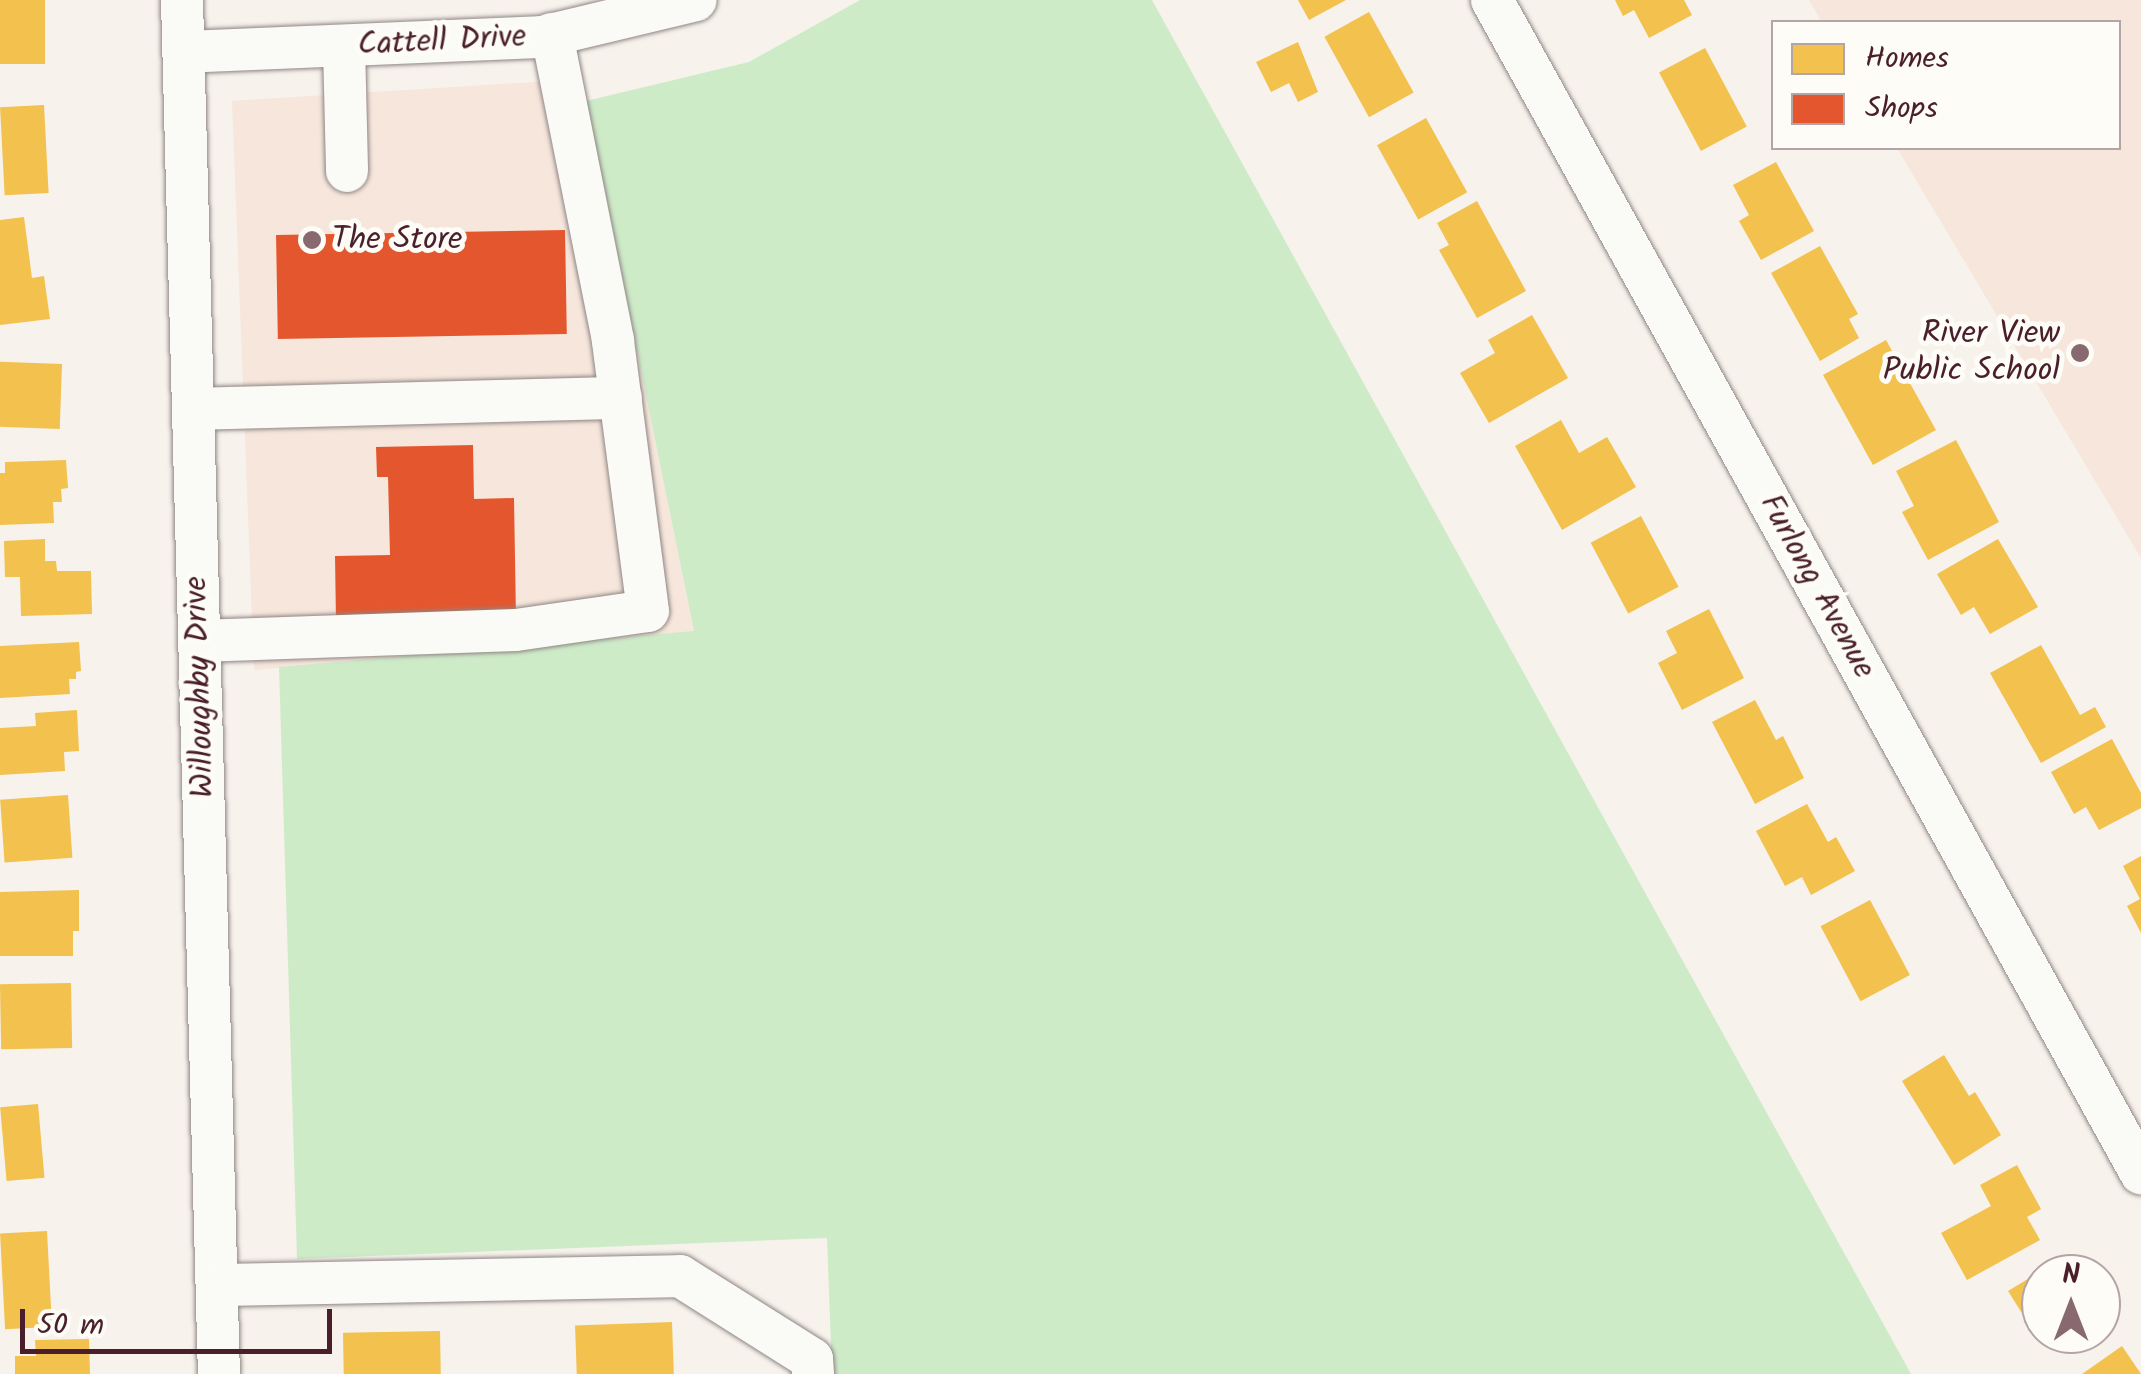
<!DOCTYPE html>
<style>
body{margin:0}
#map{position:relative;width:2141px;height:1374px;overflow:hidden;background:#f7f2ec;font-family:Kalam,sans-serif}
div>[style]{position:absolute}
.built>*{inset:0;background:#f6e6db}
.green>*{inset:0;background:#ceebc8}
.homes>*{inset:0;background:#f2c14e;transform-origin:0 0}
.shops>*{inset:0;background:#e4572e;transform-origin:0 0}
.roads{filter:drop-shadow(0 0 2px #908685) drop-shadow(0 0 2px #908685)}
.minor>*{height:42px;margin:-21px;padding:0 21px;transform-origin:21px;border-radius:21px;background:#fafaf7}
.dots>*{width:28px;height:28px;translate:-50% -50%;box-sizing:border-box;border:5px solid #fdfcf7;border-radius:50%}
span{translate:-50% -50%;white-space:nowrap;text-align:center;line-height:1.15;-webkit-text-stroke:10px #fdfcf7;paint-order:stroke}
.street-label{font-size:32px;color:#4a1f2b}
.poi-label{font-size:32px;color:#4a1f2b}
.left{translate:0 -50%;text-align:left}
.right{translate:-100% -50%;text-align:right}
.legend{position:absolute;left:1771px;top:20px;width:350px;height:130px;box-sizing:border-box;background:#fdfcf7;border:2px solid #b5a4a5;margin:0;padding:12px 18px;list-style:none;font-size:30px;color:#4a1f2b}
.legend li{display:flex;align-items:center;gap:20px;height:50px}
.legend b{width:50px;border:2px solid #b5a4a5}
.north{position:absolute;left:2021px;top:1254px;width:100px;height:100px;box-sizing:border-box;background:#fdfcf7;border:2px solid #b5a4a5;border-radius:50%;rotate:0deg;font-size:28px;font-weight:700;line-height:40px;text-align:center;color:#4a1f2b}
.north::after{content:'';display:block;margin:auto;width:35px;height:45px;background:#87696f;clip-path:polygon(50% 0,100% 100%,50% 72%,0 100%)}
.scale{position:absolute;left:20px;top:1309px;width:312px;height:45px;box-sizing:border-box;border:5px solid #4a1f2b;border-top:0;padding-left:12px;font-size:30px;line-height:35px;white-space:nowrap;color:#4a1f2b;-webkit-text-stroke:8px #fdfcf7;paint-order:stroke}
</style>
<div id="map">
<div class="built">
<i style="clip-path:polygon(1809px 0,2141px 0,2141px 558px,1897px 148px,2118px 148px,2118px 22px,1822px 22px)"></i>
<i style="clip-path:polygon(582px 79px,694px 632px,254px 670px,232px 101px)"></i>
</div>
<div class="green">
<i style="clip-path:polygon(860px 0,1152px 0,1911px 1374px,832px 1374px,827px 1238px,297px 1259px,279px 667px,694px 631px,586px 101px,749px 62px)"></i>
</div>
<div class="homes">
<i style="left:0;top:0;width:45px;height:64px"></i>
<i style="clip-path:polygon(1298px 0,1346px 0,1309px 20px)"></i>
<i style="clip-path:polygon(1615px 0,1684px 0,1692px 15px,1649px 38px,1634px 10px,1623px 16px)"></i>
<i style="left:1369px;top:12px;width:92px;height:51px;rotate:61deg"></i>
<i style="clip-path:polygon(1298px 42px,1318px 92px,1298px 102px,1289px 83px,1271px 92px,1256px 62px)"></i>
<i style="left:1705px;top:48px;width:89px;height:52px;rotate:62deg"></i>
<i style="left:44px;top:105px;width:88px;height:44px;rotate:87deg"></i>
<i style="left:1426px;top:118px;width:85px;height:56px;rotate:61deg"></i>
<i style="clip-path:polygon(1776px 162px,1814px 231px,1761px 260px,1739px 221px,1749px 215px,1733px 185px)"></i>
<i style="clip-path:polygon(1477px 201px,1526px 291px,1477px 318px,1439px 250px,1449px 245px,1437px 223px)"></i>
<i style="clip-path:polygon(24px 217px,32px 278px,44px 276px,50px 319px,0 325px,0 220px)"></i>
<i style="clip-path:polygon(1820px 246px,1858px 314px,1849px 319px,1859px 338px,1820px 361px,1771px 273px)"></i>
<i style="clip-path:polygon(1532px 315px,1568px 378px,1489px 423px,1460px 373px,1495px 353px,1488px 340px)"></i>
<i style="left:1886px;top:340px;width:103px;height:72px;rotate:61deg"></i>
<i style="left:62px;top:364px;width:65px;height:62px;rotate:92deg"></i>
<i style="clip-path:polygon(1561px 420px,1579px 453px,1607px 437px,1636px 487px,1562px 530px,1515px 446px)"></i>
<i style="clip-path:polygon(1956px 440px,1999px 522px,1928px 560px,1902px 512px,1914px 506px,1896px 471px)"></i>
<i style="clip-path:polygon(66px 460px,68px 488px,61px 489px,62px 502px,53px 502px,54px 523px,0 525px,0 473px,5px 473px,5px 462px)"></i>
<i style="left:1641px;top:516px;width:80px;height:57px;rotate:62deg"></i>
<i style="clip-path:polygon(45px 539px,45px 561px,56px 561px,57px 571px,91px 571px,92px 614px,21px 616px,20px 577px,5px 577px,4px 541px)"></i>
<i style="clip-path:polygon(1998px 539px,2038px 607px,1990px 634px,1974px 607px,1961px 615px,1937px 574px)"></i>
<i style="clip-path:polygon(1709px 609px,1744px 678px,1682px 710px,1658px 663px,1677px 653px,1666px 631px)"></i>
<i style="clip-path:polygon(79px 642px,81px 671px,76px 672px,76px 679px,69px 679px,70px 694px,0 698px,0 646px)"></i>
<i style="clip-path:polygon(2041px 645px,2080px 715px,2095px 707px,2106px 727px,2041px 763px,1990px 673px)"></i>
<i style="clip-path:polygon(1755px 700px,1776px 740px,1783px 736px,1804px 778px,1755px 804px,1712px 722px)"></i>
<i style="clip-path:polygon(77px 710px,79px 751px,64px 752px,65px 771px,0 775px,0 728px,36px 726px,35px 713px)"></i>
<i style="clip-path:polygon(2112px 739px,2141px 793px,2141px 808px,2099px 830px,2086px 807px,2074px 814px,2051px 772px)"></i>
<i style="left:68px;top:795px;width:63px;height:68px;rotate:86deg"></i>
<i style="clip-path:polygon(1807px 804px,1828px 842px,1836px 837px,1855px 871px,1811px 895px,1802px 877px,1785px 886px,1756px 831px)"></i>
<i style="clip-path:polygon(2141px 856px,2141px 933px,2127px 906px,2140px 899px,2123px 866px)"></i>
<i style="clip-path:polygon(79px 890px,79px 931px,73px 931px,73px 956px,0 956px,0 892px)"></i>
<i style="left:1870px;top:900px;width:85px;height:56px;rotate:62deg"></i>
<i style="left:71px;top:983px;width:65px;height:71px;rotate:89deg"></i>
<i style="clip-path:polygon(1944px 1055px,1969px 1096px,1975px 1092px,2001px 1135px,1954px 1165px,1902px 1081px)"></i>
<i style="left:38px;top:1104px;width:74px;height:38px;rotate:85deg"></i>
<i style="clip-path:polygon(2017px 1165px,2041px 1209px,2027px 1217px,2040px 1240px,1967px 1280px,1941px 1233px,1991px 1206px,1980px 1185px)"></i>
<i style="left:47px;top:1231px;width:96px;height:47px;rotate:87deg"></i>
<i style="clip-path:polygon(2059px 1260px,2068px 1274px,2041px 1274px,2041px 1334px,2094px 1334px,2065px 1352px,2055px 1337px,2042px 1345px,2008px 1291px)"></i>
<i style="left:672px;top:1322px;width:52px;height:97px;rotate:88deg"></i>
<i style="left:440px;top:1331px;width:43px;height:97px;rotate:89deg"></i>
<i style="clip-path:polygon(89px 1339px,90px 1374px,15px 1374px,15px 1356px,36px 1356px,35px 1340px)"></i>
<i style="clip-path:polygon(2122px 1346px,2141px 1374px,2082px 1374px)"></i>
</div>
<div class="shops">
<i style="left:565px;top:230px;width:104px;height:289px;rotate:89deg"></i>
<i style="clip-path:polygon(473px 445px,474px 499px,514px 498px,516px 619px,336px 623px,335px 556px,390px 555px,388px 477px,377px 477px,376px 447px)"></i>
</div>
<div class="roads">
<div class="minor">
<i style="left:182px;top:0;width:1374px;rotate:88.46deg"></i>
<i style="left:1492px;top:0;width:1341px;rotate:61.05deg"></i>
<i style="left:344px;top:46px;width:125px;rotate:88.6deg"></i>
<i style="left:184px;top:52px;width:358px;rotate:-2.4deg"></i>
<i style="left:542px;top:37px;width:158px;rotate:-13.5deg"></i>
<i style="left:193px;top:409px;width:428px;rotate:-1.5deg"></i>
<i style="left:199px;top:641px;width:317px;rotate:-2deg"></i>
<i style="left:516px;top:630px;width:133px;rotate:-8.2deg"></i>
<i style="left:648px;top:611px;width:273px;rotate:-97.4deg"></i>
<i style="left:613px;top:340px;width:312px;rotate:-101.3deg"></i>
<i style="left:217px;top:1285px;width:463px;rotate:-1.1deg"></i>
<i style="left:680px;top:1276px;width:156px;rotate:32.2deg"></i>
<i style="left:812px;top:1359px;width:15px;rotate:86deg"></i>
</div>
</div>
<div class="dots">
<i style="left:312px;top:240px;background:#87696f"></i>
<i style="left:2080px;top:353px;background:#87696f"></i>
</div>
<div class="street-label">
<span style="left:442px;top:42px;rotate:-3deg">Cattell Drive</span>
<span style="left:1816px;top:587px;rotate:61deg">Furlong Avenue</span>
<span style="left:201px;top:687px;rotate:-92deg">Willoughby Drive</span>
</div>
<div class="poi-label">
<span class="left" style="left:332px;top:240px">The Store</span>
<span class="right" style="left:2060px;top:353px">River View<br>Public School</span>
</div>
<ul class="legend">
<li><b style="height:28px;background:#f2c14e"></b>Homes</li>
<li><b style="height:28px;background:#e4572e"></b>Shops</li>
</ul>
<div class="north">N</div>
<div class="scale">50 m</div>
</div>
